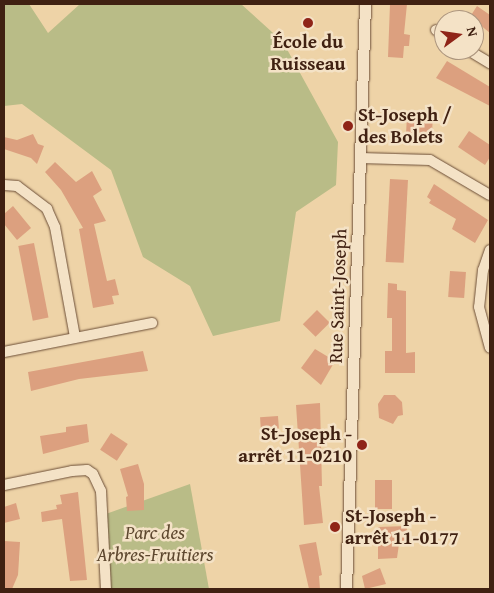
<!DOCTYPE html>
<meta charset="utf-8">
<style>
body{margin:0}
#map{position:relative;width:494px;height:593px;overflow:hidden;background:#eed3a7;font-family:"Gentium Book Plus",serif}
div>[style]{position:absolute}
.green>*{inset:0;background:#b9bc87}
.building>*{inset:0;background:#dca07f;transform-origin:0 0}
.roads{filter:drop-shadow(0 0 1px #6c4e37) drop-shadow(0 0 1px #6c4e37)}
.minor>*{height:10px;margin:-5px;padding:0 5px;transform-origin:5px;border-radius:5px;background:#f4e2c6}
.tertiary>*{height:11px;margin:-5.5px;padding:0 5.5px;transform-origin:5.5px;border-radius:5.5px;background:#f4e2c6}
.dots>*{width:14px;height:14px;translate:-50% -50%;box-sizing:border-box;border:2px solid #f4e2c6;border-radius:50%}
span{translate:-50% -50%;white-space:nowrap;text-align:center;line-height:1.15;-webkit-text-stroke:5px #f4e2c6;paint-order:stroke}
.poi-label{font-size:19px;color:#402112;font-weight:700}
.left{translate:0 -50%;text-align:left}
.right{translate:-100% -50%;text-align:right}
.street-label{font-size:19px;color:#402112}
.park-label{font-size:19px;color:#5e482f;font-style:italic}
.frame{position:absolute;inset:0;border:5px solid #402112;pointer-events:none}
.north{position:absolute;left:434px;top:10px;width:50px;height:50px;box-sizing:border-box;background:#f4e2c6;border:1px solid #ac957e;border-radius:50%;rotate:76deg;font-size:14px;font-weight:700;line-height:20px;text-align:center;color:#402112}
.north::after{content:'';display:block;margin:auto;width:18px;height:22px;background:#8f2418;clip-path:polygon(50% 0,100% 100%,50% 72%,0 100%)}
</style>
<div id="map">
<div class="green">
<i style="clip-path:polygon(4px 4px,29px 4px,48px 33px,80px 4px,241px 4px,283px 42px,338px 142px,336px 185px,296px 212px,280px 321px,213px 336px,190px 286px,143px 257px,111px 170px,22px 104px,4px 106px)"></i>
<i style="clip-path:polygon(190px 484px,209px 589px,106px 589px,103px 515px)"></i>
</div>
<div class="building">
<i style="clip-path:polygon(390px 4px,407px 4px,404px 34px,410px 35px,409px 46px,404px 46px,403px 58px,388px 57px)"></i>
<i style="clip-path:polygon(477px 6px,490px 15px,490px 33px,474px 20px,468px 20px)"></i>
<i style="clip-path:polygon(447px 61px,490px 87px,490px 106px,436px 78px)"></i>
<i style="clip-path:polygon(407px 114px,433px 116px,432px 132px,421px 133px,421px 136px,406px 135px)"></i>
<i style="clip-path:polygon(469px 131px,490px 145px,490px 157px,485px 165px,458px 147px)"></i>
<i style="clip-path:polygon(33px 134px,38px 144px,44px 146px,37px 164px,31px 158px,4px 149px,4px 137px,17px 140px)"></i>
<i style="clip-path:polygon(55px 162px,76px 182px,92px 171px,102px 190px,93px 196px,106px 221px,94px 224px,107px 281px,115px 279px,119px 295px,112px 296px,114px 304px,93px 308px,79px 229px,83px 228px,61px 190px,45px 172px)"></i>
<i style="left:390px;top:179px;width:18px;height:83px;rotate:3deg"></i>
<i style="clip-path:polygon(434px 184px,488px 220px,475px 243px,452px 229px,456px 219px,429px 203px,431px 200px,427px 197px)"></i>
<i style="clip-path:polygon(13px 206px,31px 228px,17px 240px,4px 224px,4px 214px)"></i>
<i style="left:34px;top:243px;width:76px;height:16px;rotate:79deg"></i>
<i style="left:450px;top:271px;width:16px;height:26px;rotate:4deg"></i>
<i style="clip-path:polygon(388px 283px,397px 284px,397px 290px,406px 291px,406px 353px,415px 352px,415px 373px,385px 373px,385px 351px,392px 351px,392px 318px,387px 318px)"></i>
<i style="left:317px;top:310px;width:18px;height:20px;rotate:45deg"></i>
<i style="clip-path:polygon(315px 349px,335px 361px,321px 385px,301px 368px)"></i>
<i style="clip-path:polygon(143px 351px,148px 371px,79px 379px,31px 391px,28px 372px)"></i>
<i style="clip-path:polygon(384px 395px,395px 395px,402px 402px,403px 415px,398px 416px,393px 424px,379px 418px,378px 404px)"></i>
<i style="clip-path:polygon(320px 403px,322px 486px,319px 486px,323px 523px,304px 525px,296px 405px)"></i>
<i style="left:278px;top:416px;width:14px;height:18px;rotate:86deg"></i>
<i style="clip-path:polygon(87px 424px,89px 442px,43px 454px,40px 436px,66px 432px,66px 427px)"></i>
<i style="left:111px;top:433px;width:20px;height:20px;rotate:33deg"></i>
<i style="clip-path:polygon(138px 464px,144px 484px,144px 510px,127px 511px,126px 497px,128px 496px,120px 469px)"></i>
<i style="left:375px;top:480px;width:17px;height:29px"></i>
<i style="clip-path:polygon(78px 492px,87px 580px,70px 581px,62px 519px,42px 522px,41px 512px,57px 509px,56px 505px,62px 504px,60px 495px)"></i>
<i style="clip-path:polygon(16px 503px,20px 519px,4px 523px,4px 507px)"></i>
<i style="clip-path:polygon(407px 526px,406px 543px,399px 544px,397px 558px,378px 559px,378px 527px)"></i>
<i style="clip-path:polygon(4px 541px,20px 542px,18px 575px,12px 589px,4px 589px)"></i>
<i style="clip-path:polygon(316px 542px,322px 575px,319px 576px,320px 589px,309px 589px,299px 545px)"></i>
<i style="clip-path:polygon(380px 568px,386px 584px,365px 589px,362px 576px)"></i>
</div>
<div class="roads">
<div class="minor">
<i style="left:436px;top:30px;width:9px;rotate:32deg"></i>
<i style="left:468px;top:50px;width:26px;rotate:31deg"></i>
<i style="left:360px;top:158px;width:70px;rotate:1.6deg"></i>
<i style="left:430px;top:160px;width:69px;rotate:30.3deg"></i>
<i style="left:4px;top:185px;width:13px;rotate:4deg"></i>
<i style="left:17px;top:186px;width:38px;rotate:37deg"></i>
<i style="left:47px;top:209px;width:20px;rotate:66deg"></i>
<i style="left:55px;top:227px;width:112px;rotate:79.7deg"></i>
<i style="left:490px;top:250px;width:21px;rotate:109deg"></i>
<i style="left:483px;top:270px;width:37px;rotate:96deg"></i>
<i style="left:479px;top:307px;width:42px;rotate:75deg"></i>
<i style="left:4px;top:352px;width:151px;rotate:-11.1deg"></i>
<i style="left:4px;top:485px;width:69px;rotate:-11.6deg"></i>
<i style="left:72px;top:471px;width:15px;rotate:-4deg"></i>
<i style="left:87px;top:470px;width:7px;rotate:34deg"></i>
<i style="left:93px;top:474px;width:19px;rotate:65deg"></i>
<i style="left:101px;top:491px;width:98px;rotate:87.1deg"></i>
</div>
<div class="tertiary">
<i style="left:346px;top:589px;width:585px;rotate:-88.14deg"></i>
</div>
</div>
<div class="dots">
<i style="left:308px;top:23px;background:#8f2418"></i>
<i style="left:348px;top:126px;background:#8f2418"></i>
<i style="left:362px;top:445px;background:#8f2418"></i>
<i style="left:335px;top:527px;background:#8f2418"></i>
</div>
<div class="poi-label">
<span style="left:308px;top:53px">École du<br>Ruisseau</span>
<span class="left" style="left:358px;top:126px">St-Joseph /<br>des Bolets</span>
<span class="right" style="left:352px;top:445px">St-Joseph -<br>arrêt 11-0210</span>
<span class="left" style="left:345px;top:527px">St-Joseph -<br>arrêt 11-0177</span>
</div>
<div class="street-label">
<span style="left:338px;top:296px;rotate:-88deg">Rue Saint-Joseph</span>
</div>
<div class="park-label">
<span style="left:155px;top:544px">Parc des<br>Arbres-Fruitiers</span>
</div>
<div class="frame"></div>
<div class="north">N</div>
</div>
